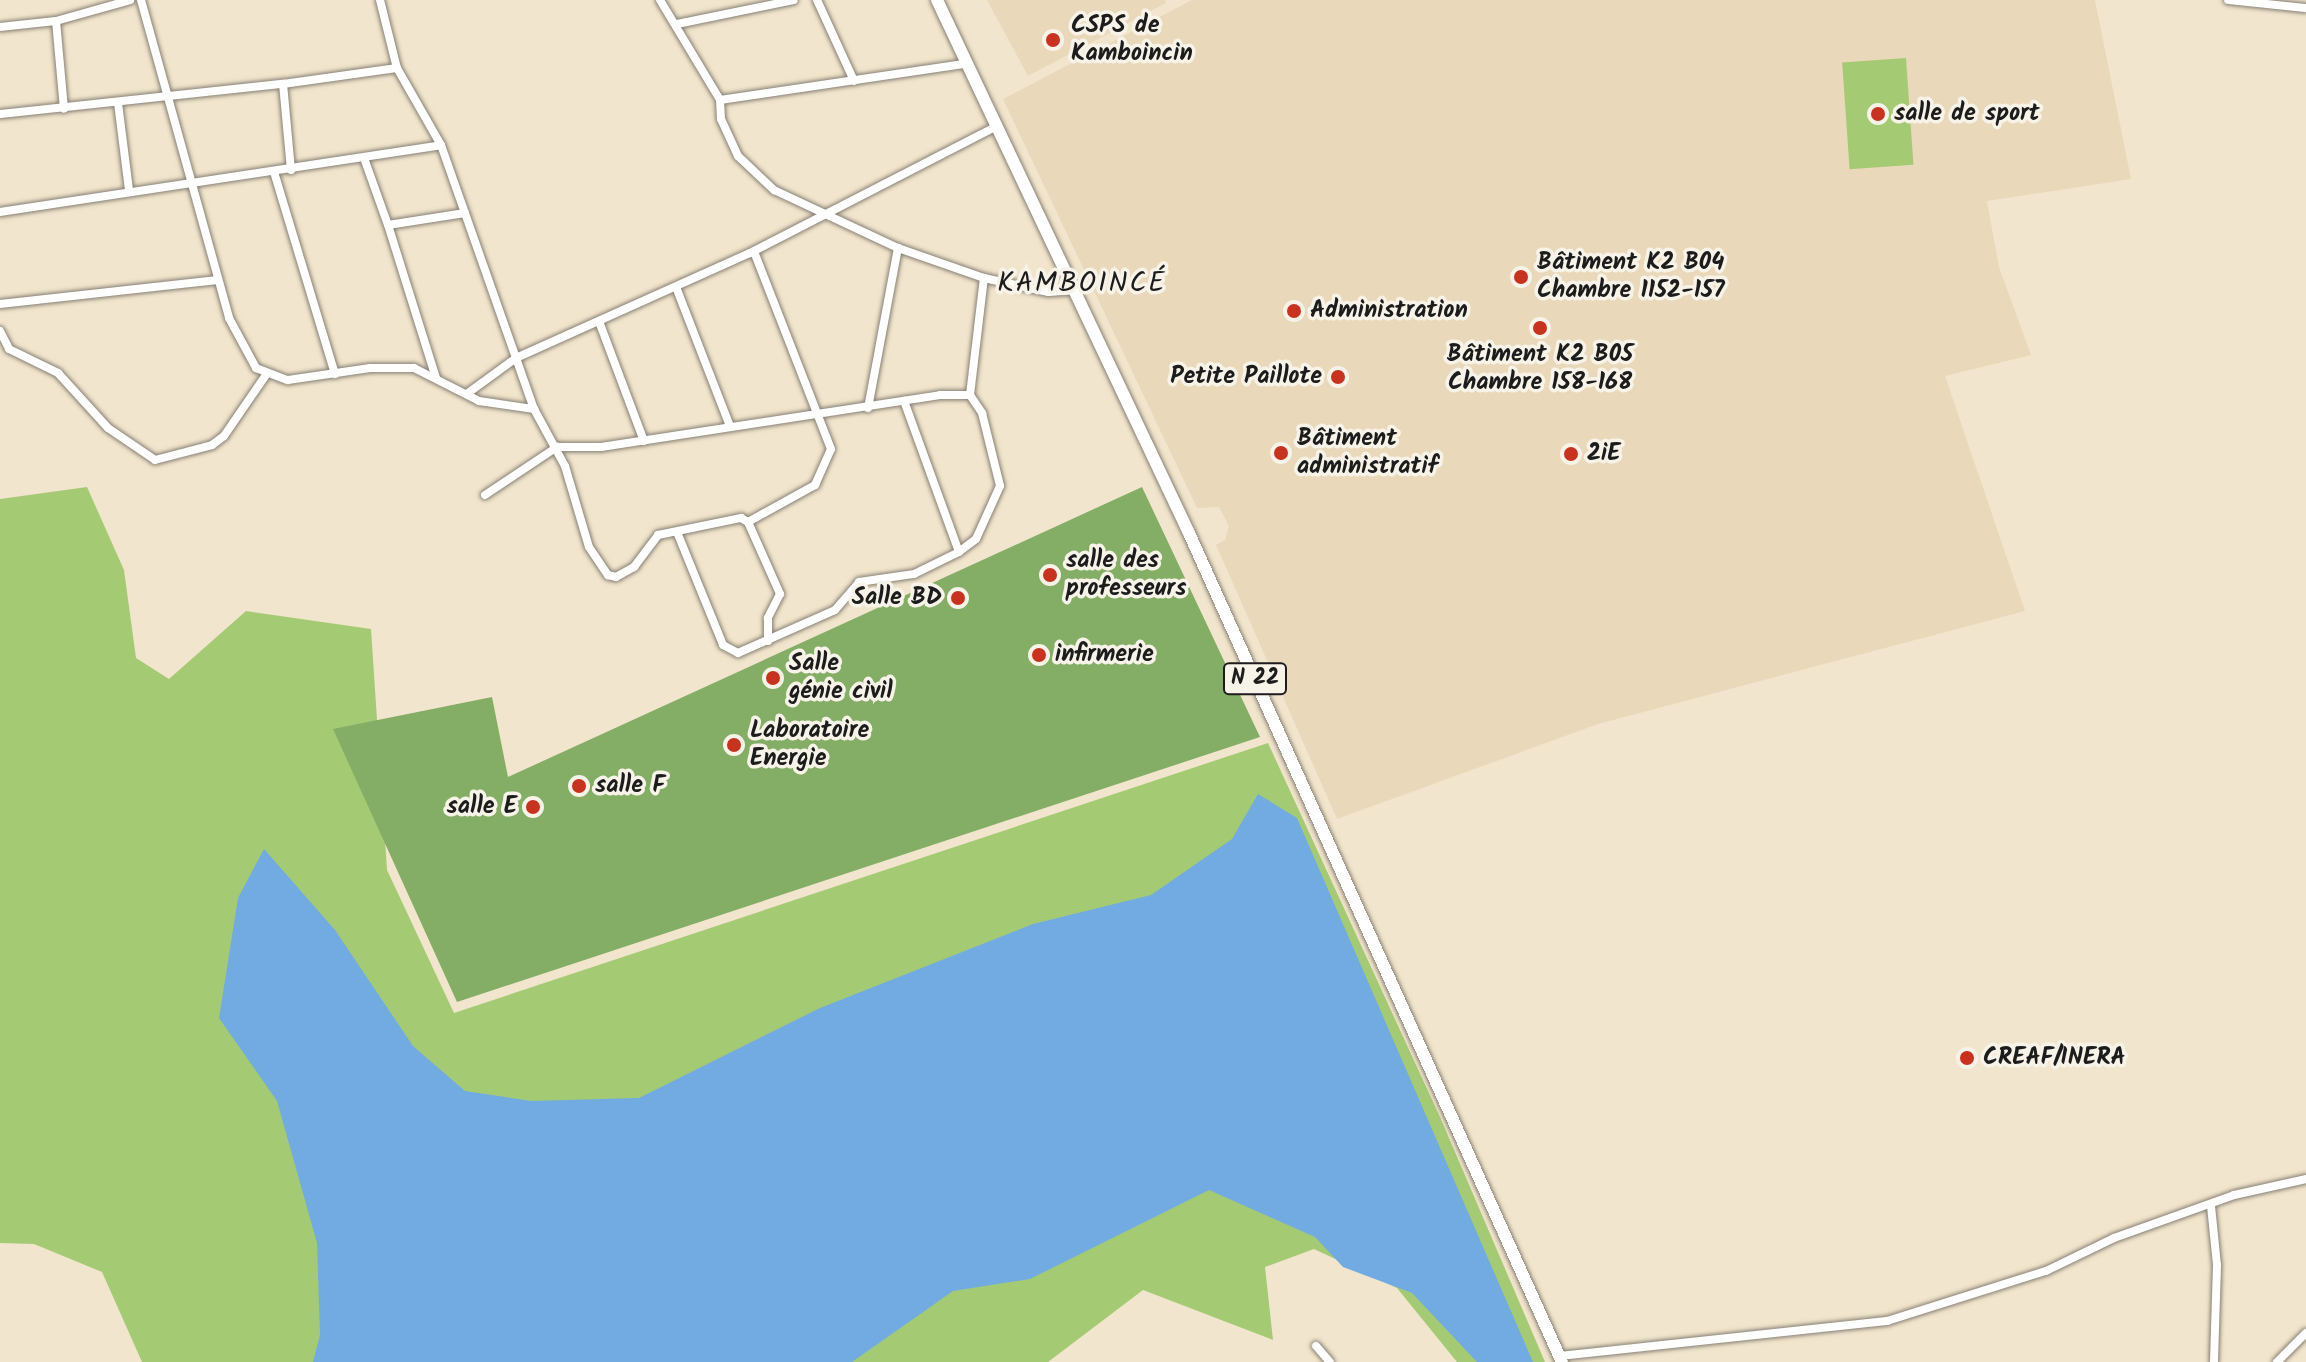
<!DOCTYPE html>
<meta charset="utf-8">
<style>
body{margin:0}
#map{position:relative;width:2306px;height:1362px;overflow:hidden;background:#f2e5cd;font-family:Kalam,sans-serif}
div>[style]{position:absolute}
.built>*{inset:0;background:#ead8ba}
.green>*{inset:0;background:#a5ca74;transform-origin:0 0}
.forest>*{inset:0;background:#84ae66}
.water>*{inset:0;background:#71abe1}
.roads{filter:drop-shadow(0 0 2px #878074) drop-shadow(0 0 2px #878074)}
.street>*{height:8px;margin:-4px;padding:0 4px;transform-origin:4px;border-radius:4px;background:#fff}
.primary>*{height:12px;margin:-6px;padding:0 6px;transform-origin:6px;border-radius:6px;background:#fff}
.dots>*{width:22px;height:22px;translate:-50% -50%;box-sizing:border-box;border:4px solid #f7f3e8;border-radius:50%}
span{translate:-50% -50%;white-space:nowrap;text-align:center;line-height:1.15;-webkit-text-stroke:7px #f7f3e8;paint-order:stroke}
.shield-label span{padding:2px 6px;background:#f7f3e8;border:2px solid;border-radius:6px;-webkit-text-stroke-width:0}
.shield-label{font-size:22px;color:#1c1c1c;font-weight:700}
.poi-label{font-size:24px;color:#1c1c1c;font-weight:700}
.left{translate:0 -50%;text-align:left}
.right{translate:-100% -50%;text-align:right}
.quarter-label{font-size:28px;color:#1c1c1c;letter-spacing:2px}
</style>
<div id="map">
<div class="built">
<i style="clip-path:polygon(987px 0,1165px 0,1166px 3px,1028px 76px)"></i>
<i style="clip-path:polygon(1192px 0,2095px 0,2131px 179px,1987px 201px,1999px 267px,2031px 355px,1945px 376px,2025px 611px,1598px 724px,1337px 819px,1216px 545px,1225px 540px,1229px 526px,1219px 507px,1197px 508px,1003px 99px)"></i>
</div>
<div class="green">
<i style="left:1906px;top:58px;width:107px;height:64px;rotate:86deg"></i>
<i style="clip-path:polygon(87px 487px,124px 570px,136px 658px,169px 679px,246px 611px,371px 629px,387px 870px,454px 1013px,1268px 743px,1440px 1117px,1545px 1362px,1457px 1362px,1397px 1288px,1314px 1249px,1265px 1267px,1273px 1340px,1143px 1290px,1048px 1362px,142px 1362px,102px 1272px,34px 1244px,0 1243px,0 499px)"></i>
</div>
<div class="forest">
<i style="clip-path:polygon(1142px 487px,1260px 737px,457px 1002px,333px 729px,492px 697px,508px 777px)"></i>
</div>
<div class="water">
<i style="clip-path:polygon(1258px 794px,1297px 818px,1533px 1362px,1477px 1362px,1412px 1293px,1343px 1267px,1315px 1237px,1209px 1190px,1030px 1279px,953px 1291px,852px 1362px,313px 1362px,320px 1335px,317px 1243px,277px 1101px,219px 1018px,238px 898px,264px 849px,335px 930px,413px 1046px,465px 1091px,531px 1101px,639px 1098px,820px 1008px,1033px 924px,1151px 895px,1232px 839px)"></i>
</div>
<div class="roads">
<div class="street">
<i style="left:141px;top:0;width:330px;rotate:74.5deg"></i>
<i style="left:229px;top:318px;width:57px;rotate:61.6deg"></i>
<i style="left:256px;top:368px;width:34px;rotate:21deg"></i>
<i style="left:288px;top:380px;width:83px;rotate:-8.3deg"></i>
<i style="left:370px;top:368px;width:44px"></i>
<i style="left:414px;top:368px;width:73px;rotate:26.9deg"></i>
<i style="left:479px;top:401px;width:56px;rotate:8.3deg"></i>
<i style="left:380px;top:0;width:70px;rotate:76deg"></i>
<i style="left:397px;top:68px;width:89px;rotate:60.3deg"></i>
<i style="left:441px;top:145px;width:280px;rotate:70.6deg"></i>
<i style="left:534px;top:409px;width:65px;rotate:61.5deg"></i>
<i style="left:565px;top:466px;width:84px;rotate:73.5deg"></i>
<i style="left:589px;top:547px;width:34px;rotate:56deg"></i>
<i style="left:608px;top:575px;width:8px;rotate:14deg"></i>
<i style="left:616px;top:577px;width:21px;rotate:-29deg"></i>
<i style="left:634px;top:567px;width:40px;rotate:-53deg"></i>
<i style="left:658px;top:535px;width:85px;rotate:-11.6deg"></i>
<i style="left:741px;top:518px;width:8px;rotate:30deg"></i>
<i style="left:748px;top:522px;width:79px;rotate:66deg"></i>
<i style="left:780px;top:594px;width:27px;rotate:117deg"></i>
<i style="left:768px;top:618px;width:23px;rotate:90deg"></i>
<i style="left:660px;top:0;width:117px;rotate:59deg"></i>
<i style="left:720px;top:100px;width:19px;rotate:87deg"></i>
<i style="left:721px;top:119px;width:41px;rotate:65.3deg"></i>
<i style="left:738px;top:156px;width:50px;rotate:43.4deg"></i>
<i style="left:774px;top:190px;width:137px;rotate:25.1deg"></i>
<i style="left:898px;top:248px;width:91px;rotate:19.2deg"></i>
<i style="left:984px;top:278px;width:66px;rotate:12.3deg"></i>
<i style="left:1048px;top:292px;width:26px;rotate:-4deg"></i>
<i style="left:817px;top:0;width:89px;rotate:65.4deg"></i>
<i style="left:2228px;top:0;width:78px;rotate:5.9deg"></i>
<i style="left:56px;top:21px;width:88px;rotate:84.8deg"></i>
<i style="left:677px;top:24px;width:119px;rotate:-11.6deg"></i>
<i style="left:0;top:27px;width:56px;rotate:-6.1deg"></i>
<i style="left:56px;top:21px;width:77px;rotate:-15.8deg"></i>
<i style="left:720px;top:100px;width:248px;rotate:-8.4deg"></i>
<i style="left:118px;top:103px;width:88px;rotate:82.8deg"></i>
<i style="left:0;top:114px;width:285px;rotate:-6.1deg"></i>
<i style="left:364px;top:158px;width:71px;rotate:70.3deg"></i>
<i style="left:291px;top:170px;width:86px;rotate:-95.3deg"></i>
<i style="left:283px;top:84px;width:115px;rotate:-8deg"></i>
<i style="left:274px;top:172px;width:211px;rotate:73.2deg"></i>
<i style="left:0;top:212px;width:446px;rotate:-8.6deg"></i>
<i style="left:676px;top:287px;width:149px;rotate:68.8deg"></i>
<i style="left:0;top:304px;width:219px;rotate:-6.3deg"></i>
<i style="left:600px;top:324px;width:125px;rotate:69.4deg"></i>
<i style="left:0;top:331px;width:20px;rotate:63deg"></i>
<i style="left:9px;top:349px;width:55px;rotate:26.1deg"></i>
<i style="left:58px;top:373px;width:74px;rotate:47.7deg"></i>
<i style="left:108px;top:428px;width:57px;rotate:34.2deg"></i>
<i style="left:155px;top:460px;width:59px;rotate:-14.7deg"></i>
<i style="left:212px;top:445px;width:15px;rotate:-37deg"></i>
<i style="left:224px;top:436px;width:74px;rotate:-55.5deg"></i>
<i style="left:436px;top:378px;width:160px;rotate:-107.4deg"></i>
<i style="left:388px;top:225px;width:78px;rotate:-8.9deg"></i>
<i style="left:468px;top:393px;width:59px;rotate:-36.1deg"></i>
<i style="left:516px;top:358px;width:256px;rotate:-24.2deg"></i>
<i style="left:750px;top:253px;width:276px;rotate:-27.2deg"></i>
<i style="left:970px;top:395px;width:118px;rotate:-83.2deg"></i>
<i style="left:868px;top:408px;width:163px;rotate:-79.4deg"></i>
<i style="left:485px;top:495px;width:87px;rotate:-33.7deg"></i>
<i style="left:557px;top:447px;width:44px"></i>
<i style="left:601px;top:447px;width:343px;rotate:-8.7deg"></i>
<i style="left:940px;top:395px;width:30px"></i>
<i style="left:970px;top:395px;width:22px;rotate:56deg"></i>
<i style="left:982px;top:413px;width:75px;rotate:76.1deg"></i>
<i style="left:1000px;top:486px;width:58px;rotate:114.4deg"></i>
<i style="left:976px;top:539px;width:21px;rotate:143deg"></i>
<i style="left:748px;top:522px;width:77px;rotate:-28.9deg"></i>
<i style="left:815px;top:485px;width:39px;rotate:-66deg"></i>
<i style="left:831px;top:449px;width:212px;rotate:-111.3deg"></i>
<i style="left:677px;top:532px;width:122px;rotate:67.8deg"></i>
<i style="left:723px;top:645px;width:17px;rotate:28deg"></i>
<i style="left:738px;top:653px;width:106px;rotate:-23.9deg"></i>
<i style="left:835px;top:610px;width:37px;rotate:-49deg"></i>
<i style="left:859px;top:582px;width:56px;rotate:-8.3deg"></i>
<i style="left:914px;top:574px;width:50px;rotate:-26.1deg"></i>
<i style="left:959px;top:552px;width:161px;rotate:-110deg"></i>
<i style="left:2211px;top:1206px;width:59px;rotate:84.2deg"></i>
<i style="left:2217px;top:1265px;width:97px;rotate:91.8deg"></i>
<i style="left:1316px;top:1346px;width:21px;rotate:49deg"></i>
<i style="left:1559px;top:1356px;width:330px;rotate:-6.1deg"></i>
<i style="left:1887px;top:1321px;width:167px;rotate:-17.5deg"></i>
<i style="left:2046px;top:1271px;width:76px;rotate:-25.9deg"></i>
<i style="left:2114px;top:1238px;width:127px;rotate:-19.7deg"></i>
<i style="left:2234px;top:1195px;width:74px;rotate:-12.5deg"></i>
<i style="left:2277px;top:1362px;width:41px;rotate:-45deg"></i>
</div>
<div class="primary">
<i style="left:937px;top:0;width:590px;rotate:64.7deg"></i>
<i style="left:1189px;top:533px;width:909px;rotate:65.78deg"></i>
</div>
</div>
<div class="dots">
<i style="left:1053px;top:40px;background:#c8321e"></i>
<i style="left:1878px;top:114px;background:#c8321e"></i>
<i style="left:1521px;top:277px;background:#c8321e"></i>
<i style="left:1294px;top:311px;background:#c8321e"></i>
<i style="left:1540px;top:328px;background:#c8321e"></i>
<i style="left:1338px;top:377px;background:#c8321e"></i>
<i style="left:1281px;top:453px;background:#c8321e"></i>
<i style="left:1571px;top:454px;background:#c8321e"></i>
<i style="left:1050px;top:575px;background:#c8321e"></i>
<i style="left:958px;top:598px;background:#c8321e"></i>
<i style="left:1039px;top:655px;background:#c8321e"></i>
<i style="left:773px;top:678px;background:#c8321e"></i>
<i style="left:734px;top:745px;background:#c8321e"></i>
<i style="left:579px;top:786px;background:#c8321e"></i>
<i style="left:533px;top:807px;background:#c8321e"></i>
<i style="left:1967px;top:1058px;background:#c8321e"></i>
</div>
<div class="shield-label">
<span style="left:1255px;top:679px">N 22</span>
</div>
<div class="poi-label">
<span class="left" style="left:1071px;top:40px">CSPS de<br>Kamboincin</span>
<span class="left" style="left:1894px;top:114px">salle de sport</span>
<span class="left" style="left:1537px;top:277px">Bâtiment K2 B04<br>Chambre 1152-157</span>
<span class="left" style="left:1310px;top:311px">Administration</span>
<span style="left:1540px;top:369px">Bâtiment K2 B05<br>Chambre 158-168</span>
<span class="right" style="left:1322px;top:377px">Petite Paillote</span>
<span class="left" style="left:1297px;top:453px">Bâtiment<br>administratif</span>
<span class="left" style="left:1587px;top:454px">2iE</span>
<span class="left" style="left:1066px;top:575px">salle des<br>professeurs</span>
<span class="right" style="left:942px;top:598px">Salle BD</span>
<span class="left" style="left:1055px;top:655px">infirmerie</span>
<span class="left" style="left:789px;top:678px">Salle<br>génie civil</span>
<span class="left" style="left:750px;top:745px">Laboratoire<br>Energie</span>
<span class="left" style="left:595px;top:786px">salle F</span>
<span class="right" style="left:517px;top:807px">salle E</span>
<span class="left" style="left:1983px;top:1058px">CREAF/INERA</span>
</div>
<div class="quarter-label">
<span style="left:1082px;top:284px">KAMBOINCÉ</span>
</div>
</div>
